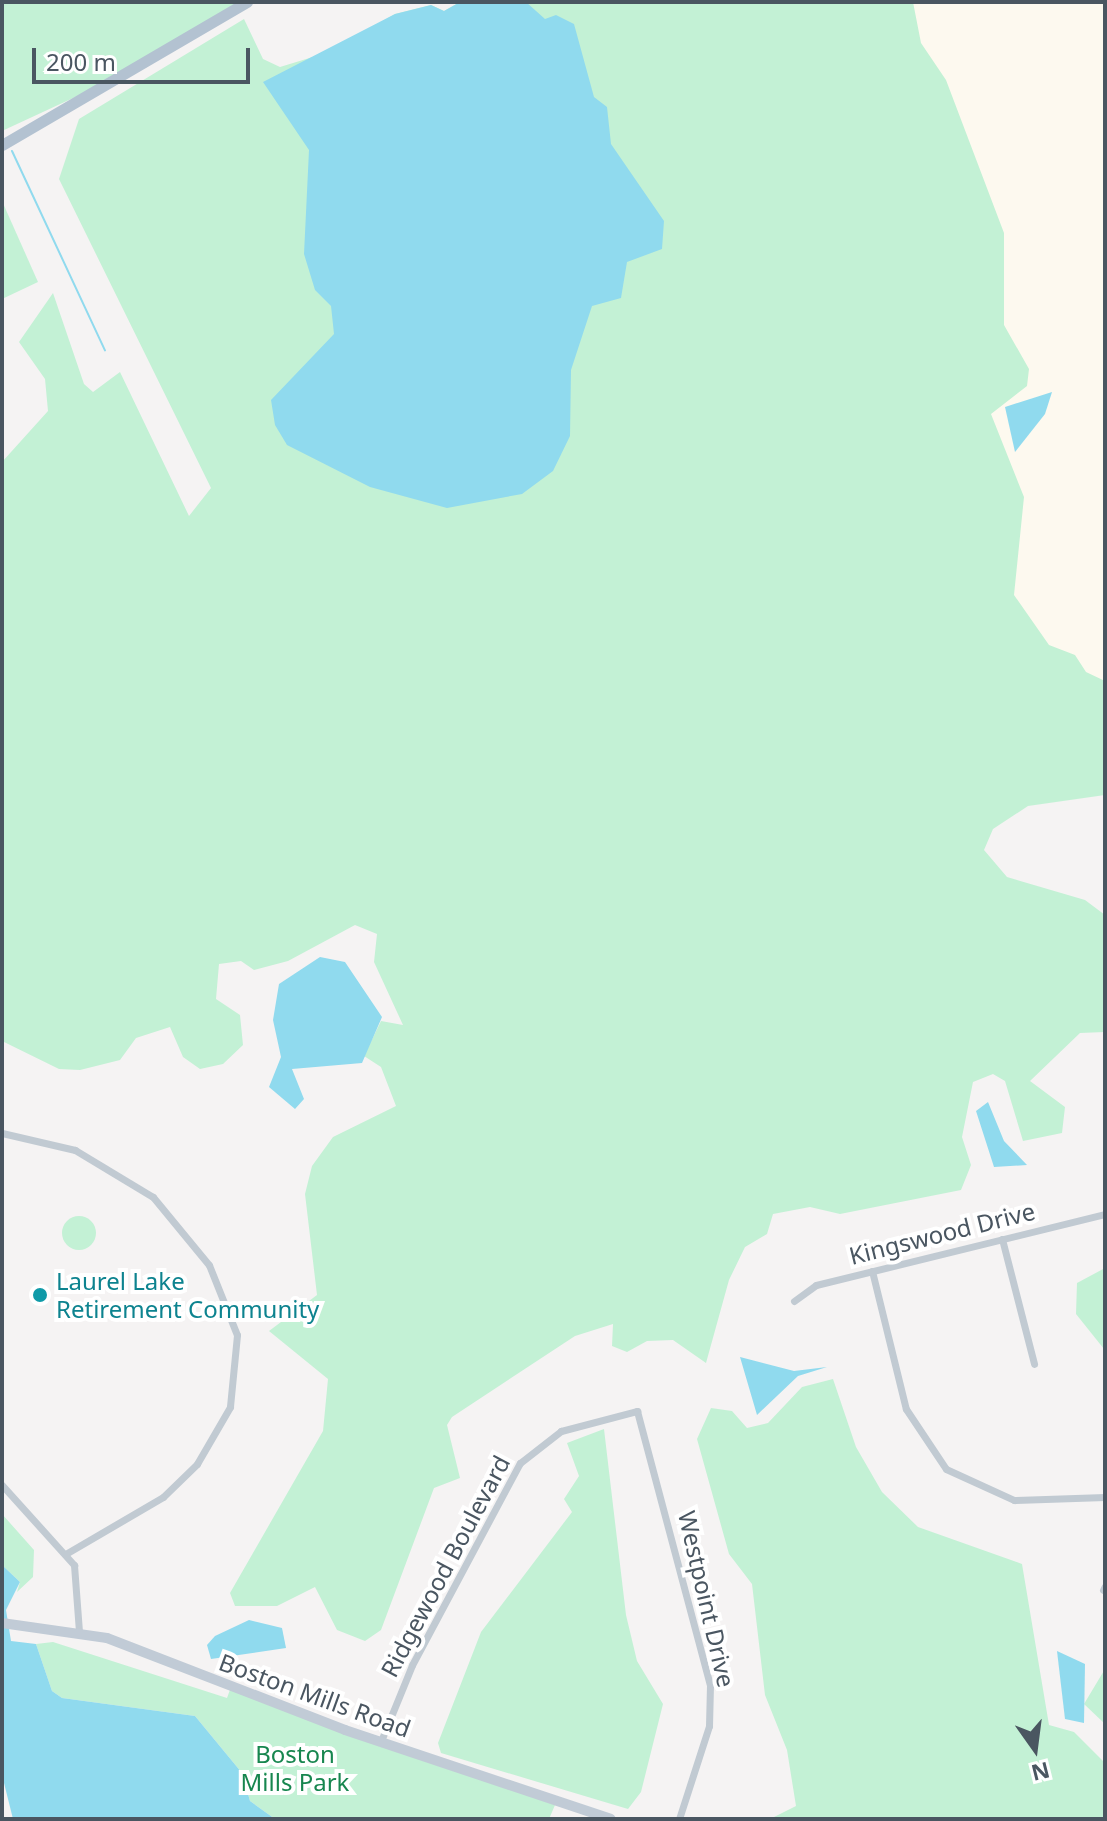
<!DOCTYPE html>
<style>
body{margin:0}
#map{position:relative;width:1107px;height:1821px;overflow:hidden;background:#f5f3f3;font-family:"Noto Sans",sans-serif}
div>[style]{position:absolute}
.commercial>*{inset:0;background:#fdf9ef}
.green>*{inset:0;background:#c3f1d5}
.round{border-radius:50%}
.water>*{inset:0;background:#90daee}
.stream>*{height:2px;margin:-1px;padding:0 1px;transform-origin:1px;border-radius:1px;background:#90daee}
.street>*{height:7px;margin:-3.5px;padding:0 3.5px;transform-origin:3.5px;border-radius:3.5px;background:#c1cad2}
.secondary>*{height:10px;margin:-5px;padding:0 5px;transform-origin:5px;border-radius:5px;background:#c1cbd6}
.primary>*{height:11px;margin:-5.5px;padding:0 5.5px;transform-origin:5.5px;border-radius:5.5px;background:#b3c2d1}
.dots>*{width:22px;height:22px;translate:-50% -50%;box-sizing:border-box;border:4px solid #fff;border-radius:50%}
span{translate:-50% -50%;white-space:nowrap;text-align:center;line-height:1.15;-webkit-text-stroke:8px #fff;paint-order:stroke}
.street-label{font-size:24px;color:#4a5661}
.culture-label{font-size:24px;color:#0d838f}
.left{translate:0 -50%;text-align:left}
.park-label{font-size:24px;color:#17864f}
.frame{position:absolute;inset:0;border:4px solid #4a5661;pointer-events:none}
.north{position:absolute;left:995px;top:1709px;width:80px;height:80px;-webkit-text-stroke:6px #fff;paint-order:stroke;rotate:166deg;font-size:22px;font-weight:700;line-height:32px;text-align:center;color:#4a5661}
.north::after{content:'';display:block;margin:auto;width:28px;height:36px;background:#4a5661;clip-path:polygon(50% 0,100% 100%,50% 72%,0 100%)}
.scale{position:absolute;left:32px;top:48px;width:218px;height:36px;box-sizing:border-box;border:4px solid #4a5661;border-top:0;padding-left:10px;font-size:24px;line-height:28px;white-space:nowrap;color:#4a5661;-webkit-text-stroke:6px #fff;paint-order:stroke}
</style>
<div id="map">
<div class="commercial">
<i style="clip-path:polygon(903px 2px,1105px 2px,1105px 724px,991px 581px)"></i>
</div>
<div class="green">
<i style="clip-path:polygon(2px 2px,238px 2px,99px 86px,2px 131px)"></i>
<i style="clip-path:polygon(460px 2px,913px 2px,921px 43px,946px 80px,1004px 233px,1004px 325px,1029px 369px,1027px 386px,991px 414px,1024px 497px,1014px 595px,1049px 645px,1075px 655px,1086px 672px,1105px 681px,1105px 795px,1028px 806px,993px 829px,984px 850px,1007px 877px,1085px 900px,1105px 915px,1105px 1032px,1080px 1033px,1030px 1081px,1065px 1107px,1062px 1133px,1023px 1141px,1005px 1081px,993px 1074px,973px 1082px,962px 1137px,971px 1165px,961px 1190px,840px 1214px,810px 1207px,773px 1214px,767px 1234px,745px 1247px,729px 1280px,706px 1363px,673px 1340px,647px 1341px,627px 1352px,612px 1346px,613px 1324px,575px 1336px,452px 1417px,447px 1425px,460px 1478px,434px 1488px,381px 1630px,365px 1641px,337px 1630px,315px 1587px,277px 1606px,235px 1606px,230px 1593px,323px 1431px,328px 1379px,269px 1331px,317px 1295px,305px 1194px,312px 1166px,333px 1137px,396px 1106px,381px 1067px,364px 1056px,381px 1021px,403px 1025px,374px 962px,377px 934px,355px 925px,288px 961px,254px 970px,241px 961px,219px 964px,216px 999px,240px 1015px,243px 1045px,223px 1064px,200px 1069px,183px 1057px,170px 1027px,136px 1038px,120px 1060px,80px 1070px,59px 1069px,2px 1041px,2px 462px,48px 411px,45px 379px,19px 342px,53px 293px,84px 384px,93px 392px,120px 372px,189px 516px,211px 488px,59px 179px,79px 119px,244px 19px,263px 59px,280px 67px,329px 52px,395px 14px,431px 5px,444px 11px)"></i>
<i style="clip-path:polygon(2px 201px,38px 282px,2px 299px)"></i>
<i class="round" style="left:62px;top:1216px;width:34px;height:34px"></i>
<i style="clip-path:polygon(1105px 1268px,1105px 1349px,1104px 1349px,1076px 1314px,1077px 1283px)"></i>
<i style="clip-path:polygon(833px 1379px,856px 1447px,882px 1492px,918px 1527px,1022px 1564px,1049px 1725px,1074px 1732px,1105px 1763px,1105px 1819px,770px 1819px,796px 1806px,787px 1750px,765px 1695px,752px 1584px,729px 1554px,697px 1439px,711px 1408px,732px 1411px,747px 1428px,768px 1423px,802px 1387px)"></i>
<i style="clip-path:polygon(604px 1429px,626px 1615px,637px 1661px,663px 1704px,641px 1792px,628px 1809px,441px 1753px,438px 1743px,481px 1632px,572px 1512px,564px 1499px,579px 1476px,567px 1443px)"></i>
<i style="clip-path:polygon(2px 1514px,34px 1550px,33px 1577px,17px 1592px,20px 1582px,2px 1565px)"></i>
<i style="clip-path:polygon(53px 1642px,227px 1698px,231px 1687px,555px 1805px,549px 1819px,275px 1819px,250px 1801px,242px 1773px,195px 1716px,62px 1698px,52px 1691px,36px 1644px)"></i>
<i style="clip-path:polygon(1105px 1669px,1105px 1724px,1084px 1704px)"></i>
</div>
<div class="water">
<i style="clip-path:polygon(460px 2px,526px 2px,545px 19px,556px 15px,574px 24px,594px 97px,607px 107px,611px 144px,664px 221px,662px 249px,627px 262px,621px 298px,592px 306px,571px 370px,570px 436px,553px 471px,522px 494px,447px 508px,370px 487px,287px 445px,275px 425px,271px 400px,334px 334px,331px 306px,315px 290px,304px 254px,309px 150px,263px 82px,395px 14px,431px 5px,444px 11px)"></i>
<i style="clip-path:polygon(1052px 392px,1045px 414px,1015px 452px,1005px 407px)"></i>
<i style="clip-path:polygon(320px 957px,345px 962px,382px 1017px,362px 1063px,292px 1069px,304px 1099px,295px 1109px,269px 1087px,281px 1057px,273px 1020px,279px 984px)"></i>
<i style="clip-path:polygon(988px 1102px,1004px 1141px,1027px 1165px,994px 1167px,976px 1111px)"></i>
<i style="clip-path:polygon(740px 1357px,794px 1371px,827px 1367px,798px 1376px,757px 1415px)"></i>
<i style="clip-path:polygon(2px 1565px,20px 1582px,6px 1610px,11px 1641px,36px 1644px,52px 1691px,62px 1698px,195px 1716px,242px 1773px,250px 1801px,275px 1819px,13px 1819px,2px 1775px)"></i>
<i style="clip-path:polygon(249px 1620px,282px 1628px,286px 1648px,211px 1659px,207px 1645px,215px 1636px)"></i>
<i style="clip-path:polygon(1057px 1651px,1085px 1664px,1084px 1723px,1065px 1719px)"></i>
</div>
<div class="stream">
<i style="left:12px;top:151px;width:220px;rotate:65deg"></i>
</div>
<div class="street">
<i style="left:2px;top:1133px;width:75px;rotate:13.1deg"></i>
<i style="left:75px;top:1150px;width:91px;rotate:31.1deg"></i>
<i style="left:153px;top:1197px;width:88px;rotate:50.5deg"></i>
<i style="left:209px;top:1265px;width:75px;rotate:68.2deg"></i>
<i style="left:237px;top:1335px;width:72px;rotate:95.6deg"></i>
<i style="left:230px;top:1407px;width:66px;rotate:120.1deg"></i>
<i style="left:197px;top:1464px;width:47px;rotate:135.9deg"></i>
<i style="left:163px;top:1497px;width:111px;rotate:149.7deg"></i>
<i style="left:1002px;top:1239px;width:129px;rotate:75.6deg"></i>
<i style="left:872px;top:1271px;width:142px;rotate:76.2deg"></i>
<i style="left:906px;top:1409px;width:72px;rotate:56.3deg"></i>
<i style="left:946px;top:1469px;width:75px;rotate:24.5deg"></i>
<i style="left:1014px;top:1500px;width:91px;rotate:-1.9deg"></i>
<i style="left:794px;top:1301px;width:27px;rotate:-36deg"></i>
<i style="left:816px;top:1285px;width:298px;rotate:-13.8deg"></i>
<i style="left:2px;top:1485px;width:108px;rotate:48deg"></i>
<i style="left:74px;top:1565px;width:66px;rotate:85.7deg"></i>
<i style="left:1103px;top:1590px;width:4px;rotate:-63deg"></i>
<i style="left:381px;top:1741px;width:82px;rotate:-67.8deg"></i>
<i style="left:412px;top:1665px;width:229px;rotate:-61.9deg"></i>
<i style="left:520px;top:1463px;width:52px;rotate:-38deg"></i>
<i style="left:561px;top:1431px;width:79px;rotate:-14.7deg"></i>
<i style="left:637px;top:1411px;width:284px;rotate:75.1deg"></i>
<i style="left:710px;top:1685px;width:41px;rotate:91.4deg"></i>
<i style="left:709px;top:1726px;width:98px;rotate:107.9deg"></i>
</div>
<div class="secondary">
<i style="left:2px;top:1623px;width:106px;rotate:8.1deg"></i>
<i style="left:107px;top:1638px;width:255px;rotate:21.1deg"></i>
<i style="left:345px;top:1730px;width:280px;rotate:18.5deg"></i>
</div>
<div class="primary">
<i style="left:2px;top:145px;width:284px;rotate:-30.3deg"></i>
</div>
<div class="dots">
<i style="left:40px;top:1295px;background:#0f9aa8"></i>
</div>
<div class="street-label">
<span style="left:942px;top:1233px;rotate:-14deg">Kingswood Drive</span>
<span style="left:445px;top:1566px;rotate:-62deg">Ridgewood Boulevard</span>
<span style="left:707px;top:1599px;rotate:77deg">Westpoint Drive</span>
<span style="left:315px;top:1695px;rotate:20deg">Boston Mills Road</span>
</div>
<div class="culture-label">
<span class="left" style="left:56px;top:1295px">Laurel Lake<br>Retirement Community</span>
</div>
<div class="park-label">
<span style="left:295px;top:1768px">Boston<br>Mills Park</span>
</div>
<div class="frame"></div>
<div class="north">N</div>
<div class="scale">200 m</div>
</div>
